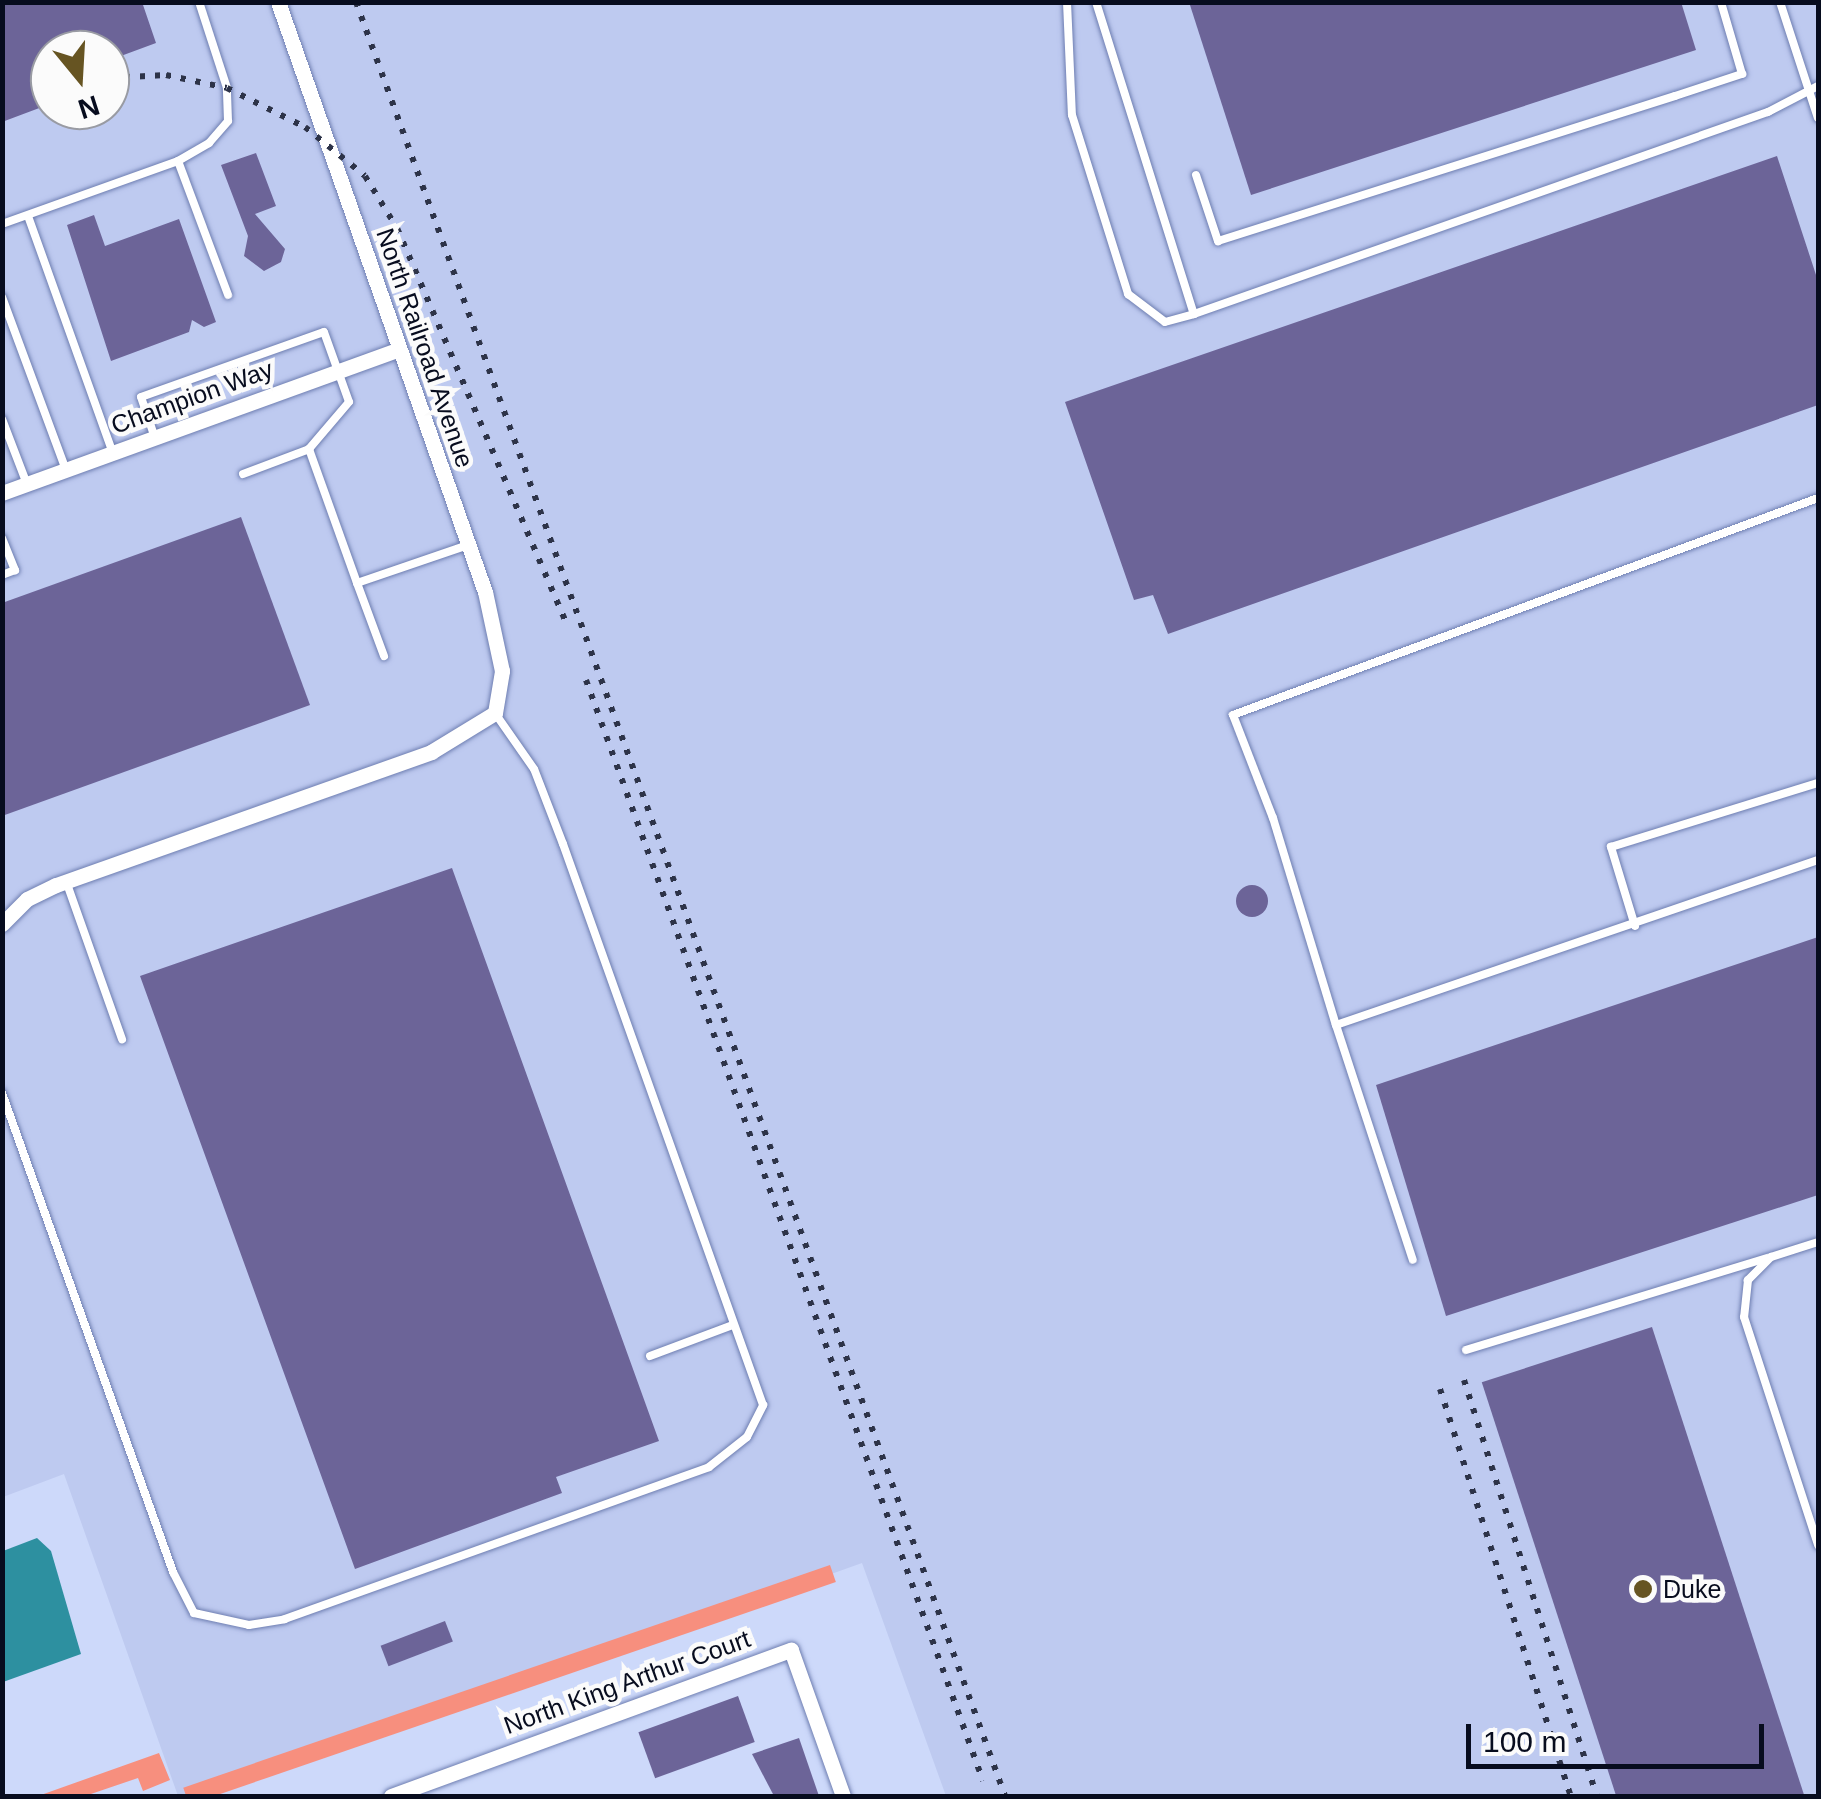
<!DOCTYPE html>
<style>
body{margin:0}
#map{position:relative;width:1821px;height:1799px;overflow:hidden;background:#cdd9fa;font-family:Helvetica,sans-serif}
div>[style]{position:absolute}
.built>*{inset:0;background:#becaf0}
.green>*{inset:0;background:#f78f7e;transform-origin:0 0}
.water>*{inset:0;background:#2d90a0}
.building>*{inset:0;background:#6c6498;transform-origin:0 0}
.round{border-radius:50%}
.roads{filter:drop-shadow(0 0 2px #6e7eb1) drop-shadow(0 0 2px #6e7eb1)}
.lane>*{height:8px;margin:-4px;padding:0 4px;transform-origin:4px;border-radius:4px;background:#fff}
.street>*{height:15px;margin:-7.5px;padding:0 7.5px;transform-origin:7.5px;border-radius:7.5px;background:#fff}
.rail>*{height:6px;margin-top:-3px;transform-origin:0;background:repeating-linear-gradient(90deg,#2d3348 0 5px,transparent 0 15px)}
.dots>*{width:28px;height:28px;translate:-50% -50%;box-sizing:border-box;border:5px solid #fbfbfb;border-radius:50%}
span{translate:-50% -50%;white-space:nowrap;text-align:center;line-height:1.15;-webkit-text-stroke:9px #fbfbfb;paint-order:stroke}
.street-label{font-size:25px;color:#070c1e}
.poi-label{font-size:25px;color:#070c1e}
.left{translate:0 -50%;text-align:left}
.frame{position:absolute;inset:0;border:5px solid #070c1e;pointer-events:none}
.north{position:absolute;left:30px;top:30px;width:100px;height:100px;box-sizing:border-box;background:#fbfbfb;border:2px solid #999ba3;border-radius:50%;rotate:162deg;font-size:28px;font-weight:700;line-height:40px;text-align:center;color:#070c1e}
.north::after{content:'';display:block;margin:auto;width:35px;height:45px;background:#665422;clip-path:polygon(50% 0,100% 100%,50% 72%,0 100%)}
.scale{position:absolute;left:1466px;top:1724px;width:298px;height:45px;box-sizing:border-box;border:5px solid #070c1e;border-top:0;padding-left:12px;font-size:30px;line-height:35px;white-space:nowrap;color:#070c1e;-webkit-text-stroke:8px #fbfbfb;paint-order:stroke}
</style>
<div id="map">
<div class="built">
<i style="clip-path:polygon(evenodd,3px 3px,1818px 3px,1818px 1796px,946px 1796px,862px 1563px,211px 1796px,178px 1796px,64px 1474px,3px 1497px,3px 3px,50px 50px,110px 50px,110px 110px,50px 110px,50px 50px)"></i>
</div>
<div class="green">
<i style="left:830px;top:1565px;width:18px;height:684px;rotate:71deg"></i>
<i style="clip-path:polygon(159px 1753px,170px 1780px,143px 1791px,138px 1778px,85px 1796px,38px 1796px)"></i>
</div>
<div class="water">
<i style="clip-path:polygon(37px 1538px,51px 1551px,81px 1654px,3px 1682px,3px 1551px)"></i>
</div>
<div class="building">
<i style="clip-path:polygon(2px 2px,142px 2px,156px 43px,110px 60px,110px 50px,50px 50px,50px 104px,2px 122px)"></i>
<i style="clip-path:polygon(1189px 2px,1681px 2px,1696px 50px,1251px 195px)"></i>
<i style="clip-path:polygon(256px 153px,276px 206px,255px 214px,285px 249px,281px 262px,264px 271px,244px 256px,248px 236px,221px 165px)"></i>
<i style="clip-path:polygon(1777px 156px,1818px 281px,1818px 405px,1168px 634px,1153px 595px,1134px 600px,1065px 402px)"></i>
<i style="clip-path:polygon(94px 215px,105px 246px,179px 219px,216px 322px,204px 327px,192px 320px,189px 332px,111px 361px,67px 225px)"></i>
<i style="clip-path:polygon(241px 517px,310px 705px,2px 816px,2px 603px)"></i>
<i style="clip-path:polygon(452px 868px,659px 1441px,556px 1477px,562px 1493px,355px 1569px,140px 976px)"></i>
<i class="round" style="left:1236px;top:885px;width:32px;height:32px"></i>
<i style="clip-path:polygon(1818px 937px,1818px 1195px,1446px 1316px,1376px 1085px)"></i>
<i style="left:1652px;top:1327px;width:493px;height:179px;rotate:72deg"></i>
<i style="left:445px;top:1621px;width:22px;height:69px;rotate:69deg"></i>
<i style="left:738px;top:1696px;width:49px;height:106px;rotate:70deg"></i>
<i style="clip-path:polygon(799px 1738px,819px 1796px,774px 1796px,752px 1754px)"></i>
</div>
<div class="roads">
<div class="lane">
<i style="left:1067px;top:2px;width:113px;rotate:87.5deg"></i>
<i style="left:1072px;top:115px;width:188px;rotate:72.6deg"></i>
<i style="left:1128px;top:294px;width:46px;rotate:37.1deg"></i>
<i style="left:1165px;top:322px;width:30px;rotate:-15deg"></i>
<i style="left:1096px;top:2px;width:327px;rotate:72.6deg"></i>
<i style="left:1194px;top:314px;width:609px;rotate:-19.39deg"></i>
<i style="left:1768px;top:112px;width:56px;rotate:-27.5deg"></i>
<i style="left:1780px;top:2px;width:122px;rotate:71.9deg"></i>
<i style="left:178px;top:161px;width:143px;rotate:69.5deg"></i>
<i style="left:1196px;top:175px;width:70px;rotate:71.6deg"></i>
<i style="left:1218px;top:241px;width:479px;rotate:-17.6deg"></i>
<i style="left:1675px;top:96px;width:71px;rotate:-18.2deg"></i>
<i style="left:1742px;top:74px;width:75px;rotate:-106.3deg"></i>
<i style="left:28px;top:216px;width:252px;rotate:70.3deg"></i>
<i style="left:2px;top:224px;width:187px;rotate:-19.7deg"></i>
<i style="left:178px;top:161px;width:36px;rotate:-30deg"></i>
<i style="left:209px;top:143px;width:29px;rotate:-49deg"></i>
<i style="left:228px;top:121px;width:33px;rotate:-92deg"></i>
<i style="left:227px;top:88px;width:90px;rotate:-108deg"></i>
<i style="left:2px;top:297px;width:184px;rotate:69.7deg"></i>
<i style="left:2px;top:419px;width:70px;rotate:69deg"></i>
<i style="left:155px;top:438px;width:43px;rotate:-108.9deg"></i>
<i style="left:141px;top:397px;width:194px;rotate:-19.6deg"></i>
<i style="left:324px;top:332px;width:74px;rotate:70.3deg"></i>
<i style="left:349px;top:402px;width:62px;rotate:130.4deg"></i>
<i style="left:243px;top:474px;width:71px;rotate:-20.7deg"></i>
<i style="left:309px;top:449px;width:142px;rotate:70.3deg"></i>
<i style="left:357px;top:583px;width:117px;rotate:-18.9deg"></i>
<i style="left:1818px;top:498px;width:624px;rotate:159.65deg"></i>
<i style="left:1233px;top:715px;width:110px;rotate:68.8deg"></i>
<i style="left:1273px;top:818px;width:216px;rotate:73.1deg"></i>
<i style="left:1336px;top:1025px;width:509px;rotate:-18.9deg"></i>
<i style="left:2px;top:538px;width:35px;rotate:68deg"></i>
<i style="left:15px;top:570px;width:14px;rotate:159deg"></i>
<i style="left:357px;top:583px;width:78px;rotate:69.7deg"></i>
<i style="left:66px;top:881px;width:168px;rotate:70.5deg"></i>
<i style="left:1635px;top:926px;width:83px;rotate:-106.9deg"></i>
<i style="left:1611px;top:847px;width:217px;rotate:-17.2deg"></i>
<i style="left:1336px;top:1025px;width:247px;rotate:71.9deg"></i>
<i style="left:2px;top:1093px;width:509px;rotate:70.35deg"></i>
<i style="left:173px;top:1572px;width:46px;rotate:62.9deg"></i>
<i style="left:194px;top:1613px;width:56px;rotate:12.3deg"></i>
<i style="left:249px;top:1625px;width:36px;rotate:-9deg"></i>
<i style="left:285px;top:1619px;width:450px;rotate:-19.7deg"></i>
<i style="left:709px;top:1467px;width:48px;rotate:-38.3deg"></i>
<i style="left:747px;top:1437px;width:36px;rotate:-63deg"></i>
<i style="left:763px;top:1405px;width:596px;rotate:-109.62deg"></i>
<i style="left:563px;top:844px;width:80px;rotate:-111.1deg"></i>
<i style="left:534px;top:769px;width:68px;rotate:-124.9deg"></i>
<i style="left:1818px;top:1242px;width:49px;rotate:162.3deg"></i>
<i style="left:1771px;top:1257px;width:33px;rotate:135deg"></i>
<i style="left:1748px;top:1280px;width:37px;rotate:96deg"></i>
<i style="left:1744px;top:1317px;width:240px;rotate:72deg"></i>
<i style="left:1466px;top:1350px;width:315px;rotate:-17deg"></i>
<i style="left:650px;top:1356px;width:89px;rotate:-20.5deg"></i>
</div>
<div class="street">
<i style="left:2px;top:493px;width:422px;rotate:-19.9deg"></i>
<i style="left:2px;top:924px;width:35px;rotate:-45deg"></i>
<i style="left:27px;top:899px;width:32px;rotate:-26deg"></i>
<i style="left:56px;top:885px;width:398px;rotate:-19.5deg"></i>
<i style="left:431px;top:752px;width:75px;rotate:-31.4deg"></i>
<i style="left:495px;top:713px;width:43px;rotate:-80.5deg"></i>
<i style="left:502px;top:671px;width:81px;rotate:-102.1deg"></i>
<i style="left:485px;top:592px;width:625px;rotate:-109.33deg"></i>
<i style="left:391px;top:1796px;width:426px;rotate:-20.1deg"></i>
<i style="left:791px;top:1650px;width:155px;rotate:70.4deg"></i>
</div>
</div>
<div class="rail">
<i style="left:356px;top:2px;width:1908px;rotate:70.11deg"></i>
<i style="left:110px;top:78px;width:56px;rotate:-3.1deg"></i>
<i style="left:166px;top:75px;width:62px;rotate:12deg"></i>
<i style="left:227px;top:88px;width:87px;rotate:26.6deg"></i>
<i style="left:305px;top:127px;width:77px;rotate:39.2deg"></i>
<i style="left:365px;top:176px;width:61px;rotate:58.4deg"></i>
<i style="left:397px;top:228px;width:430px;rotate:66.8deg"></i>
<i style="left:586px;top:680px;width:1170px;rotate:70.17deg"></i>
<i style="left:1464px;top:1380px;width:437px;rotate:72.3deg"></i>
<i style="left:1440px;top:1389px;width:428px;rotate:72.2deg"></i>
</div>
<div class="dots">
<i style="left:1643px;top:1589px;background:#665422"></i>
</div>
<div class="street-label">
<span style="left:425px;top:348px;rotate:71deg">North Railroad Avenue</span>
<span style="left:192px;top:397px;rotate:-20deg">Champion Way</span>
<span style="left:627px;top:1682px;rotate:-20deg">North King Arthur Court</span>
</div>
<div class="poi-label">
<span class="left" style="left:1663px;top:1589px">Duke</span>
</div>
<div class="frame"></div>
<div class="north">N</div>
<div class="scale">100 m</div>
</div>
